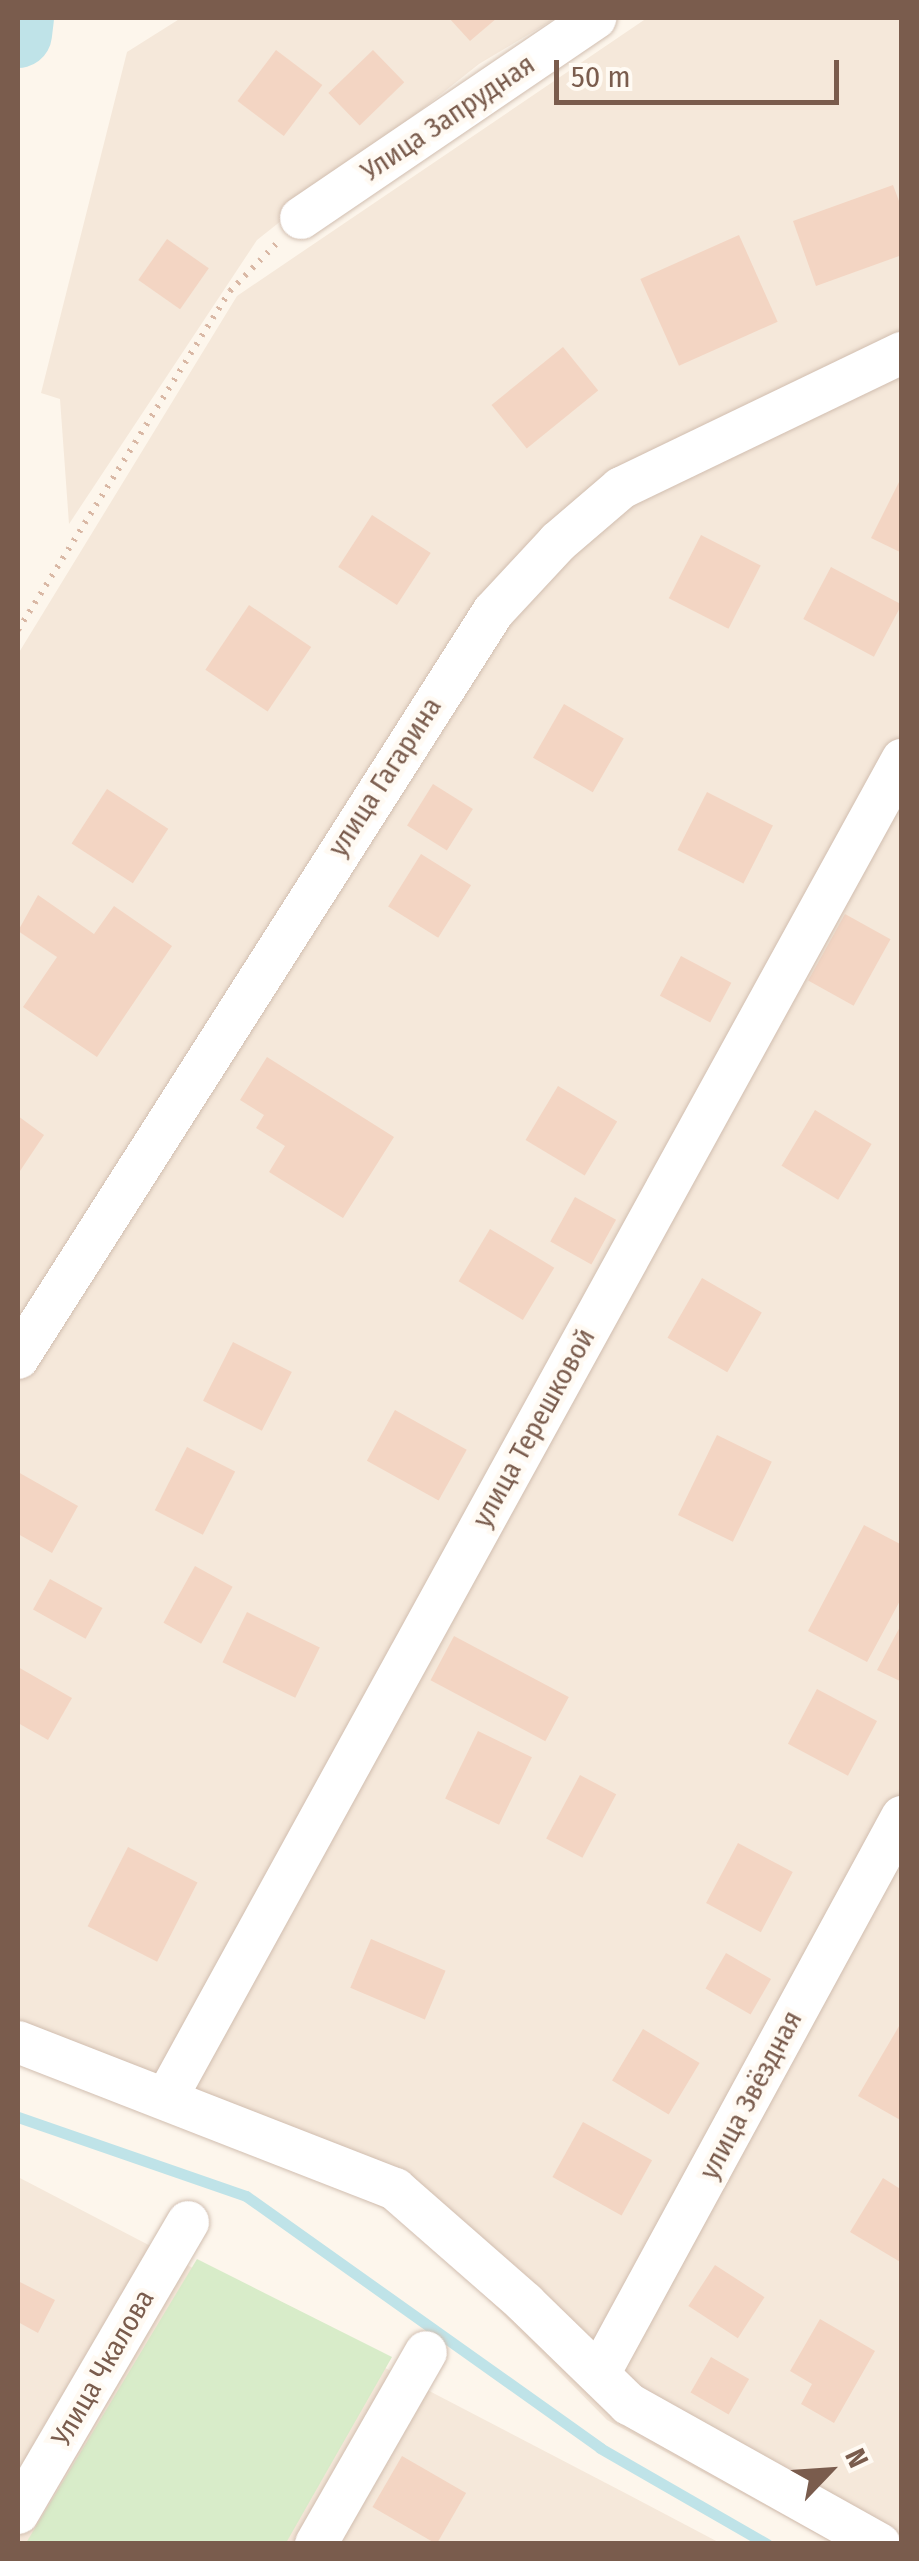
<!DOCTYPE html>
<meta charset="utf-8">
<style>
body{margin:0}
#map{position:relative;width:919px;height:2561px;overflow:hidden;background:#fdf6ec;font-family:"Fira Sans Condensed",sans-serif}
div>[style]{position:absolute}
.residential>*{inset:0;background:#f5e8da}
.green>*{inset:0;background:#d8ecc9}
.stream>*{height:11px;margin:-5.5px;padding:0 5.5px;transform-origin:5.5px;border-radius:5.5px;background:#bfe3e8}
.river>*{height:68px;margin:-34px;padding:0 34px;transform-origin:34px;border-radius:34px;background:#bfe3e8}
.building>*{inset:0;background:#f3d5c3;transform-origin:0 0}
.path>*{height:6px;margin-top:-3px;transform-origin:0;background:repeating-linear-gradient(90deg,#d9b8a5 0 2.5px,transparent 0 10.5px)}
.roads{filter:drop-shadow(0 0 2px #d1beb0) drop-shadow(0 0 2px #d1beb0)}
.minor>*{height:42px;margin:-21px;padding:0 21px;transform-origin:21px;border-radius:21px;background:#fff}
span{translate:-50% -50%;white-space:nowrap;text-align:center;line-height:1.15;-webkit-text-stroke:9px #fffaf3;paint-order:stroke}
.street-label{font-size:28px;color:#7a5c4d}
.frame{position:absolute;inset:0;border:20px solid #7a5c4d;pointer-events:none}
.north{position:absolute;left:779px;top:2421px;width:100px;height:100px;-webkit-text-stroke:8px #fffaf3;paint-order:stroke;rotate:65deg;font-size:28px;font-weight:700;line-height:40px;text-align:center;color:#7a5c4d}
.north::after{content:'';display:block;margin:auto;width:35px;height:45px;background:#7a5c4d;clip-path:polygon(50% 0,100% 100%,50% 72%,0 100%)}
.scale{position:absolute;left:554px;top:60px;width:285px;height:45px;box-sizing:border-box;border:5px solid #7a5c4d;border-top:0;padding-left:12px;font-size:30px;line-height:35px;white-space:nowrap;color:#7a5c4d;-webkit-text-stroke:8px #fffaf3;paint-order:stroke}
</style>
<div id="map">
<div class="residential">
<i style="clip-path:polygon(181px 18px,556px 18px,479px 64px,257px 240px,69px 524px,60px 399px,41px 393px,127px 52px)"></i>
<i style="clip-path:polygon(647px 18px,901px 18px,901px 2543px,833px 2543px,607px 2420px,412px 2222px,260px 2151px,18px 2062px,18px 654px,237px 296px)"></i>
<i style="clip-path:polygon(18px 2177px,627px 2494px,720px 2543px,18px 2543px)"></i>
</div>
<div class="green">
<i style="clip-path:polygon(197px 2259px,392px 2357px,286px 2543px,26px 2543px)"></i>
</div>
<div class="stream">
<i style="left:18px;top:2117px;width:241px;rotate:19.1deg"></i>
<i style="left:246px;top:2196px;width:435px;rotate:35.4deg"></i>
<i style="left:600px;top:2448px;width:193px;rotate:29.9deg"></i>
</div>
<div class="river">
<i style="left:18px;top:34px;width:16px;rotate:-83deg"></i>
</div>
<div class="building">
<i style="clip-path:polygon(449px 18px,497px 18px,470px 41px)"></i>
<i style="left:276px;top:50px;width:58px;height:64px;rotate:37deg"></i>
<i style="left:373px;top:50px;width:45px;height:62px;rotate:46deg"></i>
<i style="clip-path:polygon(893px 185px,902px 209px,902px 255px,816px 286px,793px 221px)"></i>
<i style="left:739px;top:235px;width:95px;height:108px;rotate:66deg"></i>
<i style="left:167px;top:239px;width:51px;height:50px;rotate:35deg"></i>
<i style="left:563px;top:347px;width:56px;height:92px;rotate:51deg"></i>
<i style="clip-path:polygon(902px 476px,902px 553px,871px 538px)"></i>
<i style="left:372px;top:515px;width:70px;height:62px;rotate:33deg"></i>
<i style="left:701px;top:535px;width:67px;height:71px;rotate:27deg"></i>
<i style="left:831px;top:567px;width:80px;height:59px;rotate:28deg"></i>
<i style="left:249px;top:605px;width:75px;height:78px;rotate:34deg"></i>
<i style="left:564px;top:704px;width:69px;height:62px;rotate:30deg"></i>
<i style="left:433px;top:784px;width:47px;height:49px;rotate:32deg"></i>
<i style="left:107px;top:789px;width:73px;height:65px;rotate:33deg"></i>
<i style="left:707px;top:792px;width:74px;height:65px;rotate:27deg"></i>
<i style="left:421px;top:854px;width:59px;height:62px;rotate:32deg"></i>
<i style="clip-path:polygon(38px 895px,94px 934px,114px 906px,172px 946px,97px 1057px,23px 1007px,57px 957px,18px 931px)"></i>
<i style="left:845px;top:914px;width:52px;height:76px;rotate:29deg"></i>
<i style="left:681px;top:956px;width:57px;height:45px;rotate:28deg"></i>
<i style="clip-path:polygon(267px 1057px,394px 1137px,343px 1218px,269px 1172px,285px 1146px,256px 1128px,264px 1115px,240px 1100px)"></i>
<i style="left:558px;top:1086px;width:69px;height:63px;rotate:31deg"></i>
<i style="left:815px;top:1110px;width:66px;height:65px;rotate:31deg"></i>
<i style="clip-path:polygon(18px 1116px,44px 1135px,18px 1174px)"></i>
<i style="left:575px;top:1197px;width:47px;height:51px;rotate:29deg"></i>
<i style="left:490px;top:1229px;width:75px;height:61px;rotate:31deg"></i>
<i style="left:702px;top:1278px;width:69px;height:69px;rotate:30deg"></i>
<i style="left:233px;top:1342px;width:66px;height:66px;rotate:27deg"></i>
<i style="left:395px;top:1410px;width:82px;height:58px;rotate:29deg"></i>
<i style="left:717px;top:1435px;width:61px;height:89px;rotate:26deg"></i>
<i style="left:187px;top:1447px;width:54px;height:71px;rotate:27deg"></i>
<i style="clip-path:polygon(18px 1472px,78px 1506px,52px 1553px,18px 1534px)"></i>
<i style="clip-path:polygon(864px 1525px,902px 1545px,902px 1597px,867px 1662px,808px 1631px)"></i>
<i style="left:195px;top:1566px;width:43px;height:65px;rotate:29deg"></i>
<i style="left:50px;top:1579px;width:60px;height:35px;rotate:29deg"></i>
<i style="left:247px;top:1612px;width:81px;height:56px;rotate:26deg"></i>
<i style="clip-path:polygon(902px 1623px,902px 1682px,877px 1670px)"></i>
<i style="left:454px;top:1636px;width:130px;height:50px;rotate:28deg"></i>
<i style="clip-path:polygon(18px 1667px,72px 1698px,48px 1740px,18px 1723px)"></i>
<i style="left:817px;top:1689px;width:68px;height:62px;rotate:28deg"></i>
<i style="left:478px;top:1731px;width:60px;height:75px;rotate:26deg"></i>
<i style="left:580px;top:1775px;width:41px;height:72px;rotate:28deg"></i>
<i style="left:738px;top:1843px;width:62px;height:68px;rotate:28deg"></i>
<i style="left:128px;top:1847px;width:78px;height:89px;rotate:27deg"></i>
<i style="left:371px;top:1939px;width:81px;height:53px;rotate:23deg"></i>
<i style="left:726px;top:1953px;width:52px;height:41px;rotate:30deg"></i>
<i style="clip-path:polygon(902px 2021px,902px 2121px,858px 2096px)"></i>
<i style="left:643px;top:2029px;width:66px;height:60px;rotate:31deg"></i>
<i style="left:583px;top:2122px;width:79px;height:63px;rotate:29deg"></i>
<i style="clip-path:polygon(883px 2178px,902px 2190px,902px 2263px,850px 2232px)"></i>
<i style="left:715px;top:2265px;width:59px;height:49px;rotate:33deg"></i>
<i style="clip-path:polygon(18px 2281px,55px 2300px,38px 2333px,18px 2322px)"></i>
<i style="clip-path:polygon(820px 2319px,875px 2351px,834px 2423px,801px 2404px,812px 2384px,790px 2371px)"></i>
<i style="left:711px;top:2357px;width:44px;height:41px;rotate:30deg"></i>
<i style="left:402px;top:2456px;width:74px;height:59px;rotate:30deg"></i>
</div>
<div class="path">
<i style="left:18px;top:630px;width:400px;rotate:-58deg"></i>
<i style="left:230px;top:291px;width:66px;rotate:-45.6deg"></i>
</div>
<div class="roads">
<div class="minor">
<i style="left:301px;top:218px;width:356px;rotate:-34.2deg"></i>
<i style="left:18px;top:1358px;width:884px;rotate:-57.51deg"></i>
<i style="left:493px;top:612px;width:96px;rotate:-47.1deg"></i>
<i style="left:558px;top:542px;width:83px;rotate:-40.6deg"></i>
<i style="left:621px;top:488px;width:312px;rotate:-25.7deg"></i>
<i style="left:18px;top:2042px;width:405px;rotate:21.3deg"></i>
<i style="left:395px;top:2189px;width:173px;rotate:41.2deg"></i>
<i style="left:525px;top:2303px;width:145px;rotate:44.2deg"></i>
<i style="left:629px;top:2404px;width:287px;rotate:29.2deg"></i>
<i style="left:167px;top:2097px;width:1526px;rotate:-61.2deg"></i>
<i style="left:600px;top:2372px;width:632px;rotate:-61.45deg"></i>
<i style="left:18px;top:2513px;width:337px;rotate:-59.7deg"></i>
<i style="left:316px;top:2544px;width:221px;rotate:-60.2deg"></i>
</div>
</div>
<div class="street-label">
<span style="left:448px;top:118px;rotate:-34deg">Улица Запрудная</span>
<span style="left:385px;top:777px;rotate:-57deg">улица Гагарина</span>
<span style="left:534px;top:1428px;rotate:-61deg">улица Терешковой</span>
<span style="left:751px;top:2095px;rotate:-62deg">улица Звёздная</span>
<span style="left:103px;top:2368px;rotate:-60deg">Улица Чкалова</span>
</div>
<div class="frame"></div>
<div class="north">N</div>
<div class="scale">50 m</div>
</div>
